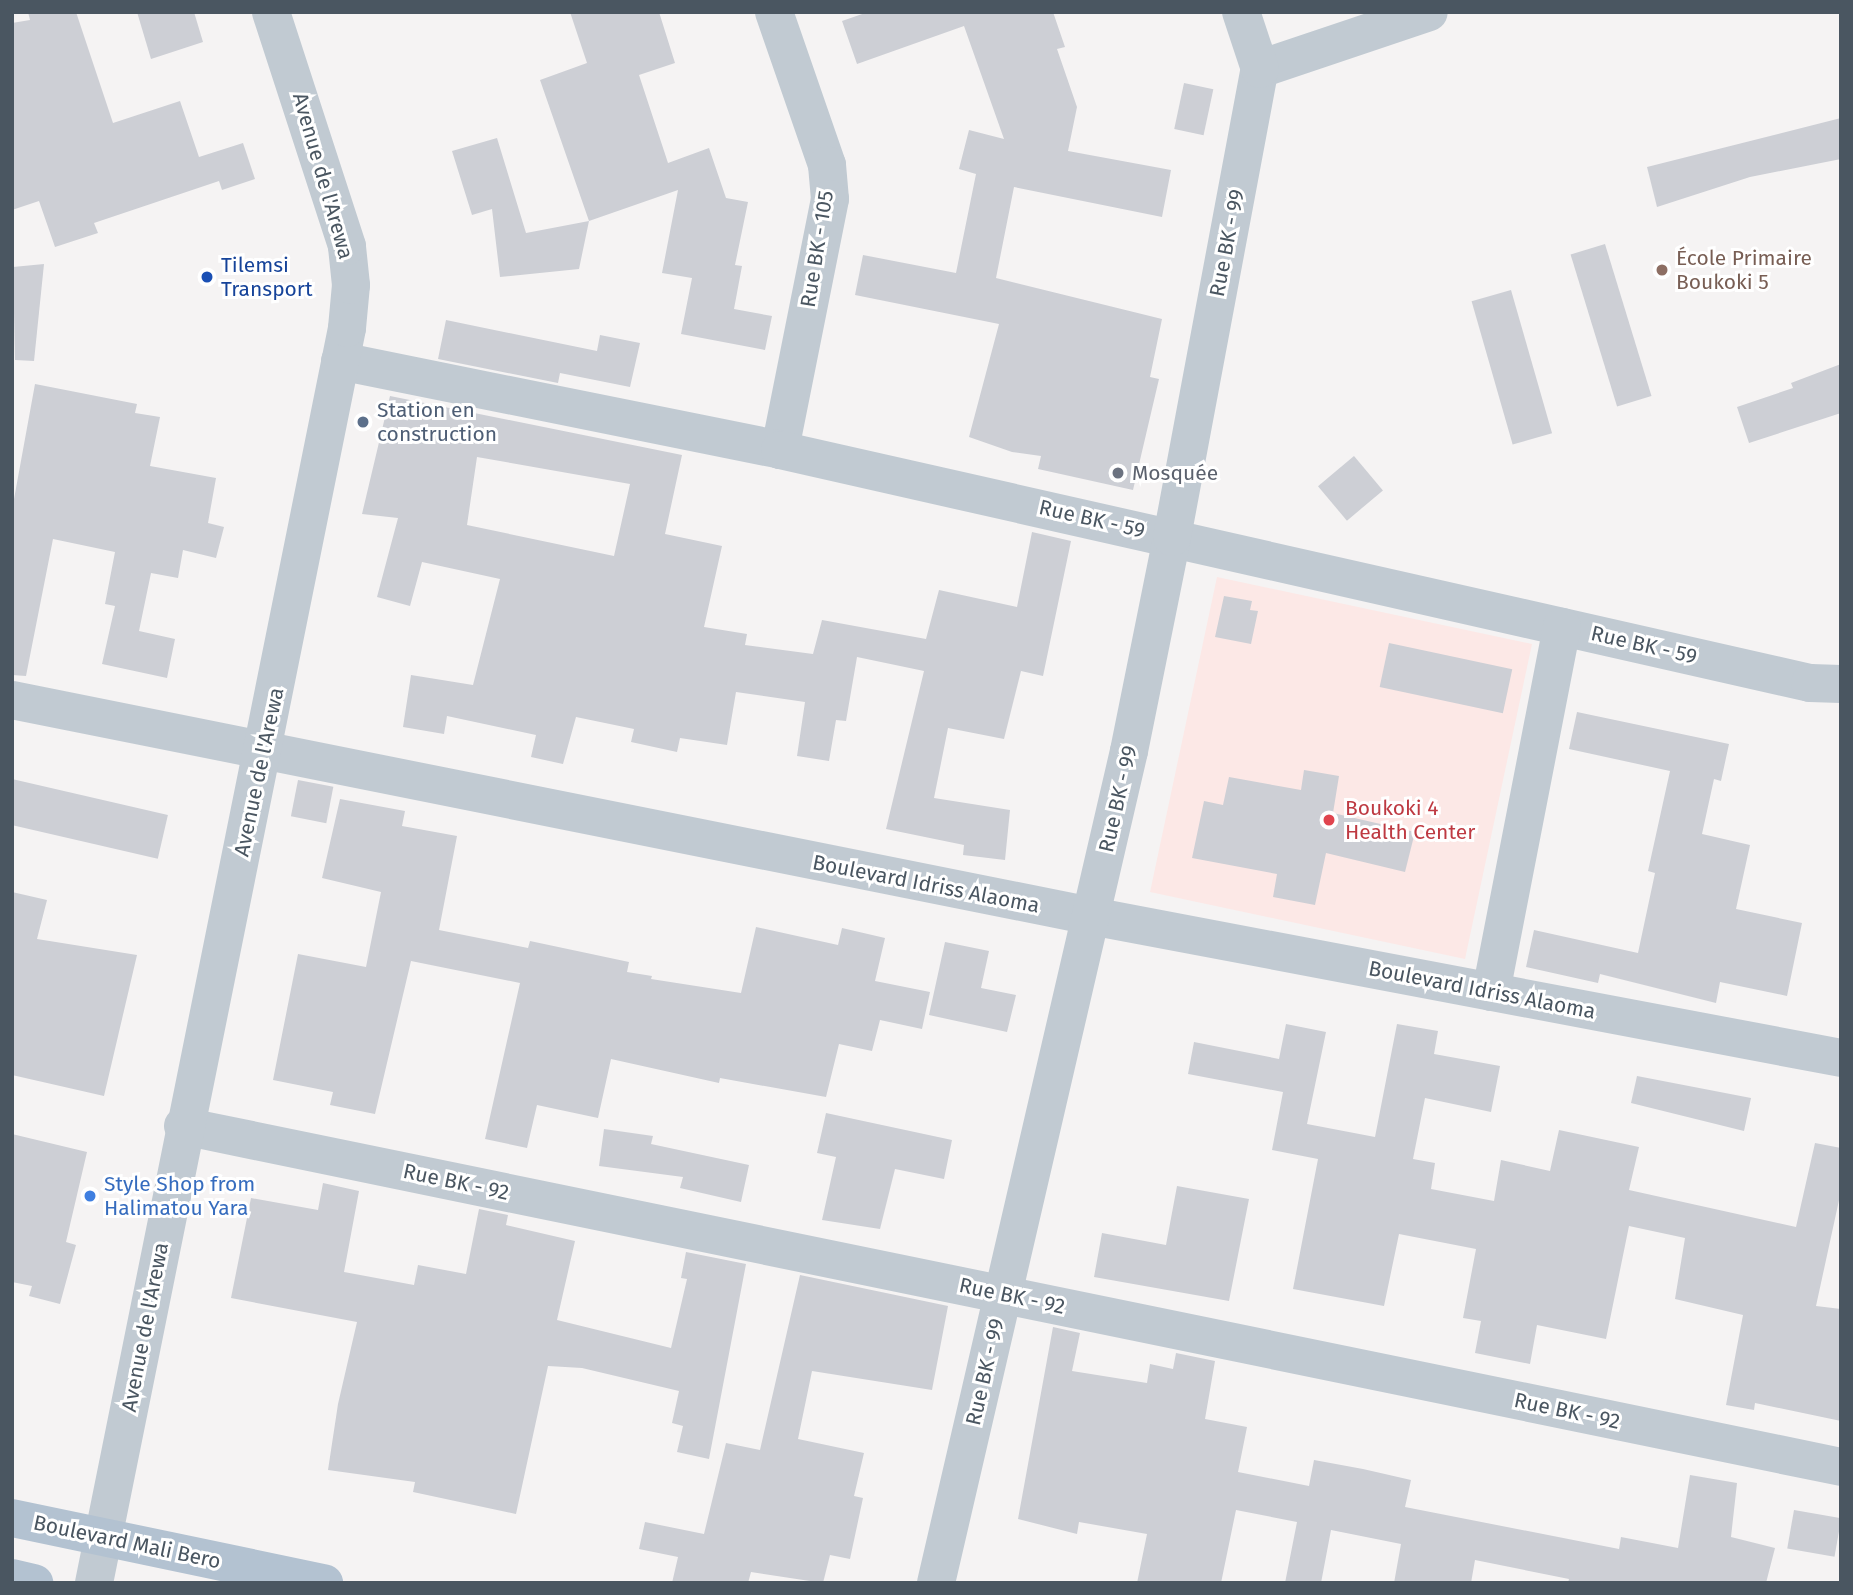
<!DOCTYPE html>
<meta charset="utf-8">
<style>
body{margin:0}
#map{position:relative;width:1853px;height:1595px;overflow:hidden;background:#f5f3f3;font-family:"Fira Sans",sans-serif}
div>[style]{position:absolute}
.medical>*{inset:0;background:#fce8e6;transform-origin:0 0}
.building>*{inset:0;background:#cdcfd5;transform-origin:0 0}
.minor>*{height:38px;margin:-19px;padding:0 19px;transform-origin:19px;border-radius:19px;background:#c1cad2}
.tertiary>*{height:38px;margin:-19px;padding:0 19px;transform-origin:19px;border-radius:19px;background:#c1cad2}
.primary>*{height:38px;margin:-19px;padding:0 19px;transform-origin:19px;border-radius:19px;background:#b3c2d1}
.dots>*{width:19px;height:19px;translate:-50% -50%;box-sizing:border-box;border:4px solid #fff;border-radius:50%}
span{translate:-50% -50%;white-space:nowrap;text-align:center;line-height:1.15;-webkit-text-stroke:6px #fff;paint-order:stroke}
.street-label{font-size:21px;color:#4a5661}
.education-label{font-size:21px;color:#785e54}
.left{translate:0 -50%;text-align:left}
.transit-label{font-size:21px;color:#164399}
.service-label{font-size:21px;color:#4e5e75}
.worship-label{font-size:21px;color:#5b616d}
.health-label{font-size:21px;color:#be3a42}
.shop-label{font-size:21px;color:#366cbe}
.frame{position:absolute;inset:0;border:14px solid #4a5661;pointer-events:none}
</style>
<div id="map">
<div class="medical">
<i style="left:1217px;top:577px;width:322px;height:322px;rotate:12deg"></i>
</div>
<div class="building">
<i style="clip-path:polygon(28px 12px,76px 12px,113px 123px,180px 101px,199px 157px,243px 143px,255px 179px,222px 190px,219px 181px,94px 223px,98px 233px,55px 247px,39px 201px,12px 210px,12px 23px,30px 20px)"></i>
<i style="clip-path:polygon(137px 12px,194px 12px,203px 42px,151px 59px)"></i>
<i style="clip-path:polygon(570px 12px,659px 12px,675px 63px,639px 75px,668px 163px,709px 148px,726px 198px,748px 202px,735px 265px,742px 266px,734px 309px,772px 316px,765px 350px,681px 334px,692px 278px,662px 273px,678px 190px,589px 221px,540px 80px,587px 63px)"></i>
<i style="clip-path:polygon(868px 12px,1053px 12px,1065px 47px,1057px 49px,1077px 107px,1068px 151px,1171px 170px,1162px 217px,1014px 187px,996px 278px,1162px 319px,1150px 377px,1159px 379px,1133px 490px,1038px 469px,1041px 456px,1012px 452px,969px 437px,999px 324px,855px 295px,863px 255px,956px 273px,976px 174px,959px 169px,969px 130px,1004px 139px,964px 26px,857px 64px,842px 21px)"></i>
<i style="left:1184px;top:83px;width:30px;height:47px;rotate:12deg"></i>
<i style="clip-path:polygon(1841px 118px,1841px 159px,1750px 177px,1657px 207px,1647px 167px)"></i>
<i style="clip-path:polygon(497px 138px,526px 233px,589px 221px,579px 269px,500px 277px,492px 209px,472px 215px,452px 151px)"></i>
<i style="left:1605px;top:244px;width:159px;height:36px;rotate:73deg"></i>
<i style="clip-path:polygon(44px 264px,34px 361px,15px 360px,13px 267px)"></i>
<i style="left:1511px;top:290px;width:149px;height:41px;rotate:74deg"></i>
<i style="clip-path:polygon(446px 320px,597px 351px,600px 335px,640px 343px,630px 387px,560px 373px,558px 383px,438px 359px)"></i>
<i style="clip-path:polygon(1841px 364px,1841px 413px,1749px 443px,1737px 407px,1793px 388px,1791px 383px)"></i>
<i style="clip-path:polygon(35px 384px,137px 404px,135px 413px,160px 417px,150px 466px,216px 478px,208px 523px,224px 527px,216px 558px,183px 550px,178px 578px,151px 573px,139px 631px,175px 639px,167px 678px,102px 664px,115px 606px,105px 604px,115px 552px,53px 539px,26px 676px,12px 675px,12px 510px)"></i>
<i style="clip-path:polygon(evenodd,390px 396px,682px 455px,665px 534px,722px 546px,704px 627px,747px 634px,745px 645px,813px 654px,822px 620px,926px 639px,939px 590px,1017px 607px,1032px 532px,1071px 541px,1043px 676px,1021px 671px,1004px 739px,948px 728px,934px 798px,1010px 810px,1005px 860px,963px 855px,964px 845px,886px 829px,924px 671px,857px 657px,846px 721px,836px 720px,829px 761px,797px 756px,805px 702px,736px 692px,727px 745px,680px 738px,677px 752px,631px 742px,634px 729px,576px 717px,563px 764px,531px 757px,536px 735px,447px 716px,444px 734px,403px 727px,411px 675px,473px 685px,500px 579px,422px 562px,410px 606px,377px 597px,398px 518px,362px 514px,390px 396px,477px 457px,630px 484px,614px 556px,467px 525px,477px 457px)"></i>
<i style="left:1354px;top:456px;width:45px;height:47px;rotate:50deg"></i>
<i style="clip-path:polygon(1224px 596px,1252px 601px,1250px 610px,1258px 611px,1251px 644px,1215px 637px)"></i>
<i style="left:1389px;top:643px;width:126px;height:45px;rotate:12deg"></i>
<i style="clip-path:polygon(1577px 712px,1729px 744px,1721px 781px,1714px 779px,1702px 834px,1750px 845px,1736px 909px,1802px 923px,1787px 996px,1720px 982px,1716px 1003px,1600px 974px,1598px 983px,1526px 967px,1534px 930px,1638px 953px,1655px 873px,1648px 871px,1670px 771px,1569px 749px)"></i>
<i style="clip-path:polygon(1304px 770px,1339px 776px,1333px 813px,1415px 832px,1405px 872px,1326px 853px,1315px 905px,1273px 897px,1277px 874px,1192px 858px,1204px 801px,1223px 805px,1229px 777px,1301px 790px)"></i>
<i style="left:12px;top:779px;width:160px;height:45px;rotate:13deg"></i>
<i style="left:298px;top:780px;width:36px;height:37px;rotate:11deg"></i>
<i style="clip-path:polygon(340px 799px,405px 811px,402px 826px,457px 836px,439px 930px,528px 948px,530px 941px,629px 962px,627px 972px,652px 976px,651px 979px,741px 993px,756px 927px,838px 945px,842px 928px,885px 938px,875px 981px,930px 992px,922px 1029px,880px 1020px,872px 1051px,839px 1044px,826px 1097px,720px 1078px,719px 1083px,611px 1059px,598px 1118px,537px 1105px,527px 1148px,485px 1139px,520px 983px,411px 961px,375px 1114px,330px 1105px,333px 1092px,273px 1080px,298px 954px,366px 967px,381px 892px,322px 878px)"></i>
<i style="clip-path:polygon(12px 892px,47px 900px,37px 939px,137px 955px,104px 1096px,12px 1075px)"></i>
<i style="clip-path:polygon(945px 942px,989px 951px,981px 988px,1016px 995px,1007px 1032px,929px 1015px)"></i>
<i style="clip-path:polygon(1286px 1024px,1326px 1032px,1307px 1124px,1375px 1137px,1397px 1024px,1438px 1031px,1434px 1054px,1500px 1066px,1491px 1112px,1425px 1098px,1413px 1159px,1435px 1163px,1431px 1189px,1494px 1201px,1501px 1160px,1550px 1171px,1559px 1130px,1639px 1147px,1629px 1190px,1796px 1227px,1815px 1143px,1841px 1148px,1841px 1191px,1816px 1306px,1841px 1309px,1841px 1421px,1755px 1403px,1754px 1410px,1726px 1405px,1743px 1315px,1675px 1299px,1685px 1238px,1629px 1226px,1606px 1339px,1537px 1325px,1530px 1364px,1475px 1353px,1481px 1321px,1463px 1318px,1476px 1249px,1399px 1234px,1384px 1306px,1293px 1289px,1318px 1159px,1272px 1150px,1283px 1092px,1188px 1074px,1194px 1042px,1279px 1059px)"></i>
<i style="clip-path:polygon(1637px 1076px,1751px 1098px,1744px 1131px,1631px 1103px)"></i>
<i style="clip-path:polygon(826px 1113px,952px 1140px,944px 1179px,895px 1169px,880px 1229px,822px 1220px,836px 1157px,817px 1153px)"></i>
<i style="clip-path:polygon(604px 1129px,653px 1136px,651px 1144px,749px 1165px,741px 1202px,680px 1188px,683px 1177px,599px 1166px)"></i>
<i style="clip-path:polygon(12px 1134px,87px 1152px,66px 1242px,76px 1245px,60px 1304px,29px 1296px,32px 1286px,12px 1282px)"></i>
<i style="clip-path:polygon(323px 1183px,359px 1191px,344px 1272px,414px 1285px,418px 1265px,466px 1274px,479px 1209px,508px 1215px,506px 1225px,575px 1241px,557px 1320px,671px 1348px,687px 1279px,681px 1278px,686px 1252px,746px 1264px,709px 1459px,677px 1452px,683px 1426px,672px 1423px,679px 1391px,582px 1368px,548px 1366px,516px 1514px,413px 1492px,415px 1482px,328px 1470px,338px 1404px,357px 1322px,231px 1298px,251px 1198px,318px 1210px)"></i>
<i style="clip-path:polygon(1177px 1186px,1249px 1199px,1229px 1301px,1094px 1277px,1102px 1233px,1166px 1245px)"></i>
<i style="clip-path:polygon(800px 1275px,948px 1306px,932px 1390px,812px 1371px,798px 1439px,864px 1453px,854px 1496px,863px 1498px,850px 1559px,830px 1555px,823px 1583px,751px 1572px,748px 1583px,672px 1583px,678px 1557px,639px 1549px,645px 1522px,704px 1534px,726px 1443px,760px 1450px)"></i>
<i style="clip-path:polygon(1053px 1327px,1080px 1333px,1072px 1371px,1147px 1383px,1150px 1364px,1173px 1369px,1176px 1353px,1215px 1361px,1205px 1419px,1247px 1427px,1238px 1472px,1309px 1486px,1314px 1460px,1363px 1469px,1411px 1480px,1405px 1507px,1619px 1549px,1621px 1537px,1678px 1548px,1690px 1475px,1737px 1483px,1731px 1537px,1775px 1548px,1766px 1583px,1568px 1583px,1569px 1579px,1475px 1560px,1471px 1583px,1394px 1583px,1401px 1544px,1331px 1530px,1321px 1583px,1285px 1583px,1297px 1522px,1236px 1510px,1221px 1583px,1137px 1583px,1147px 1534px,1079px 1522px,1077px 1534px,1018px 1519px)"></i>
<i style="left:1794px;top:1510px;width:48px;height:39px;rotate:10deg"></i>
</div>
<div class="minor">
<i style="left:774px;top:12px;width:162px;rotate:70.9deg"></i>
<i style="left:827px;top:165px;width:34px;rotate:85deg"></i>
<i style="left:830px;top:199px;width:256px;rotate:101.3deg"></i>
<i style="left:1260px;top:69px;width:178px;rotate:-18.6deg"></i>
<i style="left:340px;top:361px;width:449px;rotate:11.4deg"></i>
<i style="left:780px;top:450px;width:1056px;rotate:12.75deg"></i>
<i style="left:1810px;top:683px;width:31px;rotate:2deg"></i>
<i style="left:12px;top:700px;width:1100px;rotate:11.32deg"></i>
<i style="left:1091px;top:916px;width:763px;rotate:10.72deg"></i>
<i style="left:1491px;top:992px;width:372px;rotate:-79deg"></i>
<i style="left:183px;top:1126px;width:1693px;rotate:11.62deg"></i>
<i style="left:936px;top:1583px;width:854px;rotate:-76.94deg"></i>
<i style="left:1129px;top:751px;width:218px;rotate:-78.6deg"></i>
<i style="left:1172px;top:537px;width:476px;rotate:-79.4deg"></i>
<i style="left:1260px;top:69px;width:60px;rotate:-108.4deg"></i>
</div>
<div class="tertiary">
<i style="left:94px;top:1583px;width:1280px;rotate:-78.6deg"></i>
<i style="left:347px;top:328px;width:43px;rotate:-84.7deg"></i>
<i style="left:351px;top:285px;width:39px;rotate:-96deg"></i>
<i style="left:347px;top:246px;width:246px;rotate:-108deg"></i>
</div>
<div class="primary">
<i style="left:12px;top:1518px;width:319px;rotate:11.8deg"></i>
<i style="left:12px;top:1578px;width:23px;rotate:13deg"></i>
</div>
<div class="dots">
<i style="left:1662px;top:270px;background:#8d6e63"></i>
<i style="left:207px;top:277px;background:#1a4fb4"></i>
<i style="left:363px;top:422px;background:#5c6f8a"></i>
<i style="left:1118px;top:473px;background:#6b7280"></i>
<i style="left:1329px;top:820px;background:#e0444e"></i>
<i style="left:90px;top:1196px;background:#3f7fe0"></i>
</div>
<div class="street-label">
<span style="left:323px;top:176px;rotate:74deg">Avenue de l'Arewa</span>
<span style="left:1227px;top:243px;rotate:-79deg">Rue BK - 99</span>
<span style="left:817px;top:249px;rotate:-81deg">Rue BK - 105</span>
<span style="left:1092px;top:519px;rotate:13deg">Rue BK - 59</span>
<span style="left:1644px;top:645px;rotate:13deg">Rue BK - 59</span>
<span style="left:259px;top:772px;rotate:-78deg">Avenue de l'Arewa</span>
<span style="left:1118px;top:799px;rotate:-77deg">Rue BK - 99</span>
<span style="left:926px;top:884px;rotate:11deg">Boulevard Idriss Alaoma</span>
<span style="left:1482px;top:990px;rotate:11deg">Boulevard Idriss Alaoma</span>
<span style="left:456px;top:1182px;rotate:12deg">Rue BK - 92</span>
<span style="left:1012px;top:1296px;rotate:12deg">Rue BK - 92</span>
<span style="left:145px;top:1327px;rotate:-79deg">Avenue de l'Arewa</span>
<span style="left:985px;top:1372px;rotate:-77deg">Rue BK - 99</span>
<span style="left:1567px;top:1411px;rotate:12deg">Rue BK - 92</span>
<span style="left:127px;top:1542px;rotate:12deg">Boulevard Mali Bero</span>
</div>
<div class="education-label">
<span class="left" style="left:1676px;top:270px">École Primaire<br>Boukoki 5</span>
</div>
<div class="transit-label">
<span class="left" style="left:221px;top:277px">Tilemsi<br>Transport</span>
</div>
<div class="service-label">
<span class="left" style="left:377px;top:422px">Station en<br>construction</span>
</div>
<div class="worship-label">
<span class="left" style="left:1132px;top:473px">Mosquée</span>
</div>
<div class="health-label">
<span class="left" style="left:1345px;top:820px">Boukoki 4<br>Health Center</span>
</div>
<div class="shop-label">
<span class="left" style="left:104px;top:1196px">Style Shop from<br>Halimatou Yara</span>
</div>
<div class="frame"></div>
</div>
